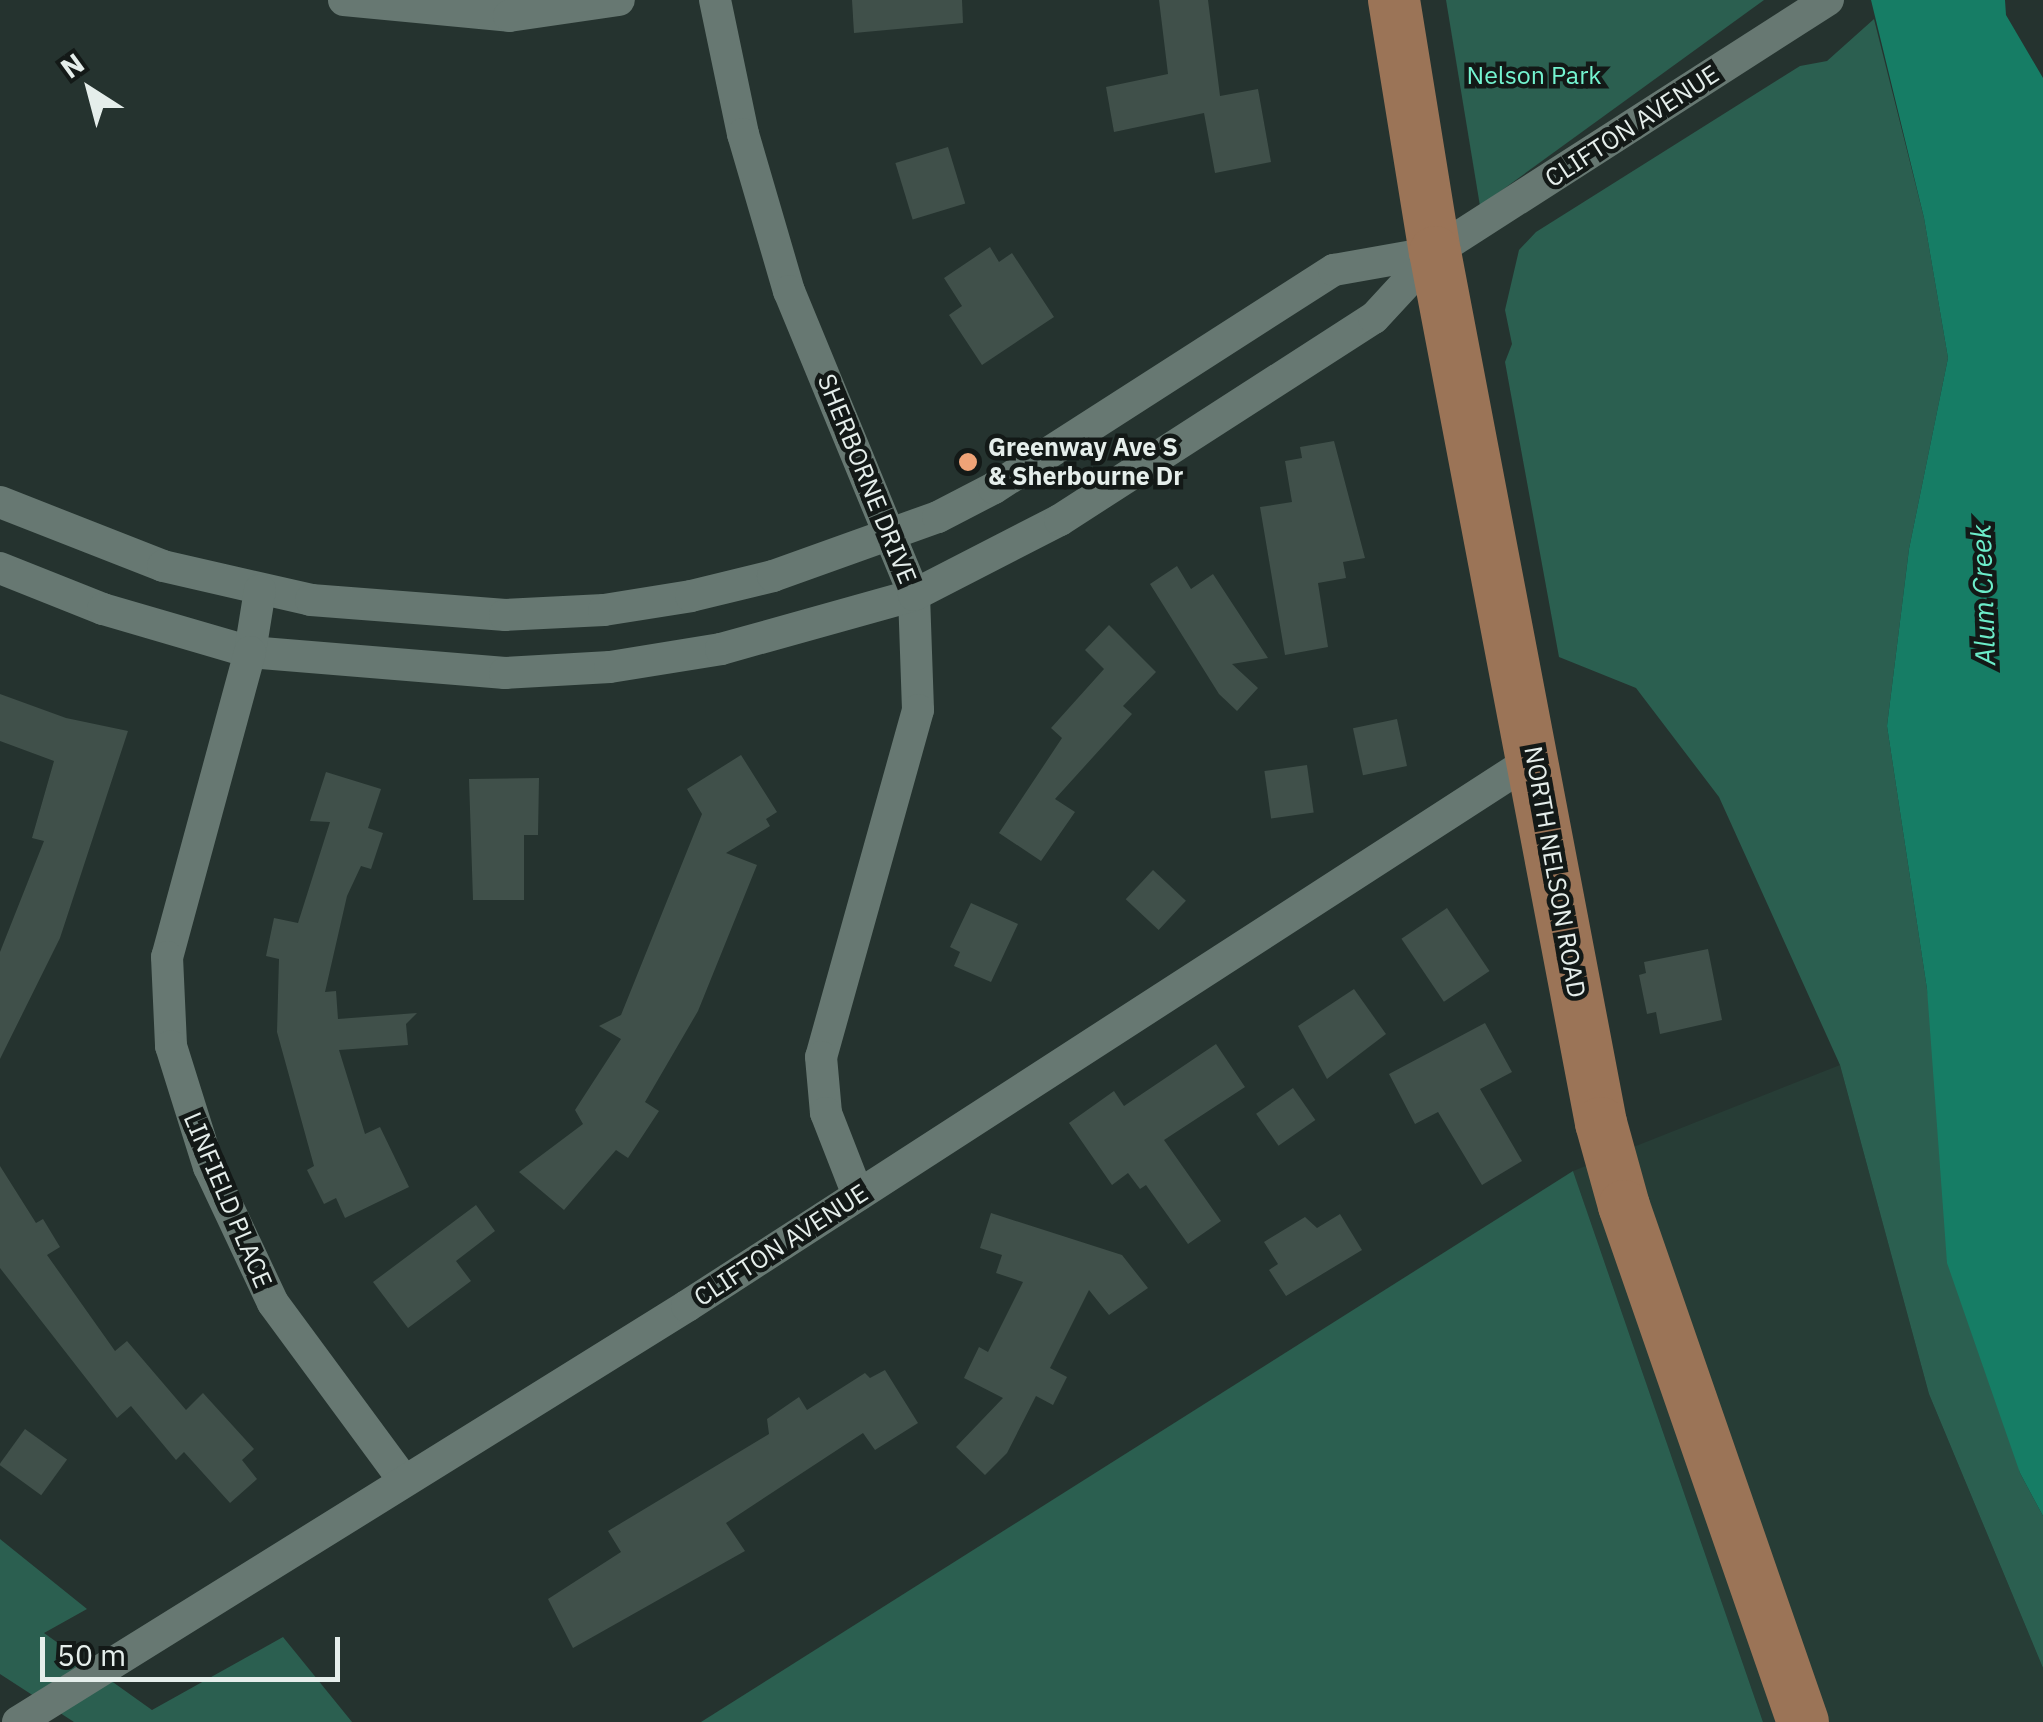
<!DOCTYPE html>
<style>
body{margin:0}
#map{position:relative;width:2043px;height:1722px;overflow:hidden;background:#25332f;font-family:"IBM Plex Sans",sans-serif}
div>[style]{position:absolute}
.built>*{inset:0;background:#273d36}
.green>*{inset:0;background:#2b5f50}
.water>*{inset:0;background:#167d65}
.building>*{inset:0;background:#40504a;transform-origin:0 0}
.minor>*{height:32px;margin:-16px;padding:0 16px;transform-origin:16px;border-radius:16px;background:#677872}
.primary>*{height:52px;margin:-26px;padding:0 26px;transform-origin:26px;border-radius:26px;background:#9b7457}
.dots>*{width:28px;height:28px;translate:-50% -50%;box-sizing:border-box;border:5px solid #131917;border-radius:50%}
span{translate:-50% -50%;white-space:nowrap;text-align:center;line-height:1.15;-webkit-text-stroke:9px #131917;paint-order:stroke}
.park-label{font-size:25px;color:#74f4d0}
.street-label{font-size:25px;color:#e5eeeb}
.poi-label{font-size:25px;color:#e5eeeb;font-weight:700}
.left{translate:0 -50%;text-align:left}
.water-label{font-size:28px;color:#6cedca;font-style:italic}
.north{position:absolute;left:40px;top:40px;width:100px;height:100px;-webkit-text-stroke:8px #131917;paint-order:stroke;rotate:324deg;font-size:28px;font-weight:700;line-height:40px;text-align:center;color:#e5eeeb}
.north::after{content:'';display:block;margin:auto;width:35px;height:45px;background:#e5eeeb;clip-path:polygon(50% 0,100% 100%,50% 72%,0 100%)}
.scale{position:absolute;left:40px;top:1637px;width:300px;height:45px;box-sizing:border-box;border:5px solid #e5eeeb;border-top:0;padding-left:12px;font-size:30px;line-height:35px;white-space:nowrap;color:#e5eeeb;-webkit-text-stroke:8px #131917;paint-order:stroke}
</style>
<div id="map">
<div class="built">
<i style="clip-path:polygon(1840px 1065px,1929px 1394px,2043px 1668px,2043px 1722px,1763px 1722px,1573px 1171px)"></i>
</div>
<div class="green">
<i style="clip-path:polygon(1446px 0,1764px 0,1480px 206px)"></i>
<i style="clip-path:polygon(1874px 19px,1924px 218px,1948px 358px,1909px 549px,1887px 726px,1927px 989px,2020px 1473px,2043px 1516px,2043px 1668px,1929px 1394px,1840px 1065px,1719px 797px,1636px 688px,1559px 657px,1505px 362px,1512px 344px,1505px 310px,1519px 250px,1536px 232px,1800px 66px,1827px 61px)"></i>
<i style="clip-path:polygon(1573px 1171px,1763px 1722px,701px 1722px)"></i>
<i style="clip-path:polygon(0 1539px,87px 1609px,44px 1633px,152px 1710px,283px 1637px,352px 1722px,74px 1722px,0 1674px)"></i>
</div>
<div class="water">
<i style="clip-path:polygon(1871px 0,2005px 0,2006px 15px,2043px 78px,2043px 1516px,2020px 1473px,1947px 1263px,1927px 989px,1887px 726px,1909px 549px,1948px 358px,1924px 218px)"></i>
</div>
<div class="building">
<i style="clip-path:polygon(852px 0,962px 0,963px 23px,854px 33px)"></i>
<i style="clip-path:polygon(1159px 0,1208px 0,1220px 96px,1258px 89px,1271px 162px,1215px 173px,1204px 113px,1114px 132px,1106px 87px,1168px 74px)"></i>
<i style="left:948px;top:147px;width:59px;height:55px;rotate:73deg"></i>
<i style="clip-path:polygon(990px 247px,999px 262px,1012px 253px,1054px 317px,982px 365px,949px 315px,962px 306px,944px 278px)"></i>
<i style="clip-path:polygon(1334px 441px,1365px 558px,1343px 562px,1346px 578px,1318px 583px,1328px 647px,1285px 655px,1260px 507px,1292px 502px,1285px 461px,1302px 458px,1300px 447px)"></i>
<i style="clip-path:polygon(1177px 566px,1191px 589px,1213px 574px,1268px 658px,1232px 664px,1258px 688px,1237px 711px,1219px 694px,1150px 584px)"></i>
<i style="clip-path:polygon(1109px 625px,1156px 672px,1123px 706px,1132px 714px,1055px 799px,1075px 812px,1041px 861px,999px 833px,1062px 738px,1051px 728px,1104px 669px,1085px 650px)"></i>
<i style="clip-path:polygon(0 694px,66px 718px,128px 731px,60px 938px,0 1059px,0 952px,44px 841px,32px 838px,54px 761px,0 741px)"></i>
<i style="left:1397px;top:719px;width:48px;height:45px;rotate:78deg"></i>
<i style="clip-path:polygon(741px 755px,777px 812px,766px 819px,770px 826px,726px 853px,757px 865px,698px 1011px,645px 1102px,659px 1111px,628px 1158px,616px 1150px,564px 1210px,519px 1172px,583px 1124px,575px 1110px,621px 1039px,599px 1026px,621px 1015px,702px 814px,687px 789px)"></i>
<i style="left:1307px;top:765px;width:48px;height:43px;rotate:82deg"></i>
<i style="clip-path:polygon(326px 772px,381px 789px,368px 828px,383px 833px,371px 869px,361px 866px,347px 896px,325px 992px,336px 991px,338px 1019px,417px 1013px,406px 1024px,408px 1045px,339px 1050px,365px 1134px,380px 1127px,409px 1187px,345px 1218px,336px 1198px,324px 1204px,307px 1170px,314px 1166px,277px 1032px,279px 959px,266px 956px,274px 918px,298px 923px,330px 822px,310px 821px)"></i>
<i style="clip-path:polygon(539px 778px,538px 835px,524px 835px,524px 900px,473px 900px,469px 779px)"></i>
<i style="left:1153px;top:870px;width:45px;height:40px;rotate:43deg"></i>
<i style="clip-path:polygon(971px 903px,1018px 924px,991px 982px,954px 966px,960px 952px,950px 947px)"></i>
<i style="left:1447px;top:908px;width:76px;height:55px;rotate:56deg"></i>
<i style="clip-path:polygon(1708px 949px,1722px 1020px,1660px 1034px,1656px 1012px,1647px 1014px,1639px 975px,1646px 973px,1644px 962px)"></i>
<i style="clip-path:polygon(1354px 989px,1386px 1034px,1327px 1079px,1298px 1026px)"></i>
<i style="clip-path:polygon(1485px 1023px,1512px 1072px,1480px 1089px,1522px 1161px,1482px 1185px,1438px 1112px,1415px 1124px,1389px 1074px)"></i>
<i style="clip-path:polygon(1216px 1044px,1245px 1087px,1164px 1140px,1221px 1221px,1188px 1244px,1146px 1185px,1140px 1189px,1128px 1173px,1112px 1185px,1069px 1123px,1114px 1091px,1124px 1106px)"></i>
<i style="left:1293px;top:1088px;width:39px;height:45px;rotate:55deg"></i>
<i style="clip-path:polygon(0 1166px,36px 1223px,43px 1219px,60px 1247px,47px 1255px,115px 1351px,127px 1341px,186px 1410px,203px 1393px,254px 1449px,242px 1460px,257px 1479px,230px 1503px,184px 1452px,176px 1460px,131px 1406px,117px 1418px,0 1268px)"></i>
<i style="clip-path:polygon(476px 1205px,495px 1231px,456px 1261px,471px 1281px,408px 1328px,373px 1282px)"></i>
<i style="clip-path:polygon(991px 1213px,1122px 1255px,1148px 1288px,1109px 1315px,1089px 1290px,1050px 1368px,1067px 1377px,1053px 1405px,1036px 1396px,1007px 1453px,985px 1475px,956px 1447px,1003px 1398px,964px 1378px,979px 1347px,988px 1352px,1023px 1282px,996px 1273px,1002px 1255px,980px 1248px)"></i>
<i style="clip-path:polygon(1340px 1214px,1362px 1250px,1286px 1296px,1269px 1270px,1278px 1264px,1264px 1242px,1305px 1217px,1317px 1228px)"></i>
<i style="clip-path:polygon(885px 1370px,918px 1423px,875px 1450px,863px 1433px,726px 1523px,745px 1551px,573px 1648px,548px 1599px,621px 1552px,608px 1531px,769px 1434px,767px 1419px,799px 1397px,807px 1410px,865px 1373px,870px 1378px)"></i>
<i style="left:25px;top:1429px;width:52px;height:44px;rotate:36deg"></i>
</div>
<div class="minor">
<i style="left:344px;top:0;width:166px;rotate:5.5deg"></i>
<i style="left:509px;top:16px;width:111px;rotate:-8.3deg"></i>
<i style="left:715px;top:0;width:137px;rotate:78.2deg"></i>
<i style="left:743px;top:134px;width:164px;rotate:73.7deg"></i>
<i style="left:789px;top:291px;width:329px;rotate:67.6deg"></i>
<i style="left:914px;top:595px;width:115px;rotate:88deg"></i>
<i style="left:918px;top:710px;width:360px;rotate:105.6deg"></i>
<i style="left:821px;top:1057px;width:56px;rotate:84.9deg"></i>
<i style="left:826px;top:1113px;width:88px;rotate:68.7deg"></i>
<i style="left:0;top:502px;width:175px;rotate:21.4deg"></i>
<i style="left:163px;top:566px;width:152px;rotate:12.9deg"></i>
<i style="left:311px;top:600px;width:195px;rotate:4.4deg"></i>
<i style="left:505px;top:615px;width:99px;rotate:-2.9deg"></i>
<i style="left:604px;top:610px;width:88px;rotate:-9.1deg"></i>
<i style="left:691px;top:596px;width:84px;rotate:-13.7deg"></i>
<i style="left:773px;top:576px;width:175px;rotate:-19.7deg"></i>
<i style="left:938px;top:517px;width:63px;rotate:-27.4deg"></i>
<i style="left:994px;top:488px;width:404px;rotate:-32.7deg"></i>
<i style="left:1334px;top:270px;width:103px;rotate:-10.1deg"></i>
<i style="left:0;top:568px;width:111px;rotate:21.7deg"></i>
<i style="left:103px;top:609px;width:153px;rotate:16.3deg"></i>
<i style="left:250px;top:652px;width:256px;rotate:4.7deg"></i>
<i style="left:505px;top:673px;width:105px;rotate:-3.3deg"></i>
<i style="left:610px;top:667px;width:112px;rotate:-9.2deg"></i>
<i style="left:721px;top:649px;width:200px;rotate:-15.6deg"></i>
<i style="left:914px;top:595px;width:164px;rotate:-27.2deg"></i>
<i style="left:1060px;top:520px;width:373px;rotate:-32.8deg"></i>
<i style="left:1374px;top:318px;width:90px;rotate:-47.3deg"></i>
<i style="left:1435px;top:252px;width:467px;rotate:-32.7deg"></i>
<i style="left:260px;top:590px;width:63px;rotate:99.2deg"></i>
<i style="left:250px;top:652px;width:316px;rotate:105.2deg"></i>
<i style="left:167px;top:957px;width:89px;rotate:87.4deg"></i>
<i style="left:171px;top:1046px;width:127px;rotate:72.6deg"></i>
<i style="left:209px;top:1167px;width:150px;rotate:64.8deg"></i>
<i style="left:273px;top:1303px;width:221px;rotate:53.6deg"></i>
<i style="left:18px;top:1722px;width:788px;rotate:-31.87deg"></i>
<i style="left:687px;top:1306px;width:1011px;rotate:-32.89deg"></i>
</div>
<div class="primary">
<i style="left:1394px;top:0;width:255px;rotate:80.8deg"></i>
<i style="left:1435px;top:252px;width:887px;rotate:79.21deg"></i>
<i style="left:1601px;top:1123px;width:86px;rotate:74.5deg"></i>
<i style="left:1624px;top:1206px;width:546px;rotate:70.87deg"></i>
</div>
<div class="dots">
<i style="left:968px;top:462px;background:#efa377"></i>
</div>
<div class="park-label">
<span style="left:1534px;top:75px">Nelson Park</span>
</div>
<div class="street-label">
<span style="left:1632px;top:126px;rotate:-33deg">CLIFTON AVENUE</span>
<span style="left:867px;top:479px;rotate:68deg">SHERBORNE DRIVE</span>
<span style="left:1555px;top:872px;rotate:80deg">NORTH NELSON ROAD</span>
<span style="left:228px;top:1200px;rotate:67deg">LINFIELD PLACE</span>
<span style="left:781px;top:1245px;rotate:-33deg">CLIFTON AVENUE</span>
</div>
<div class="poi-label">
<span class="left" style="left:988px;top:462px">Greenway Ave S<br>&amp; Sherbourne Dr</span>
</div>
<div class="water-label">
<span style="left:1983px;top:595px;rotate:-92deg">Alum Creek</span>
</div>
<div class="north">N</div>
<div class="scale">50 m</div>
</div>
